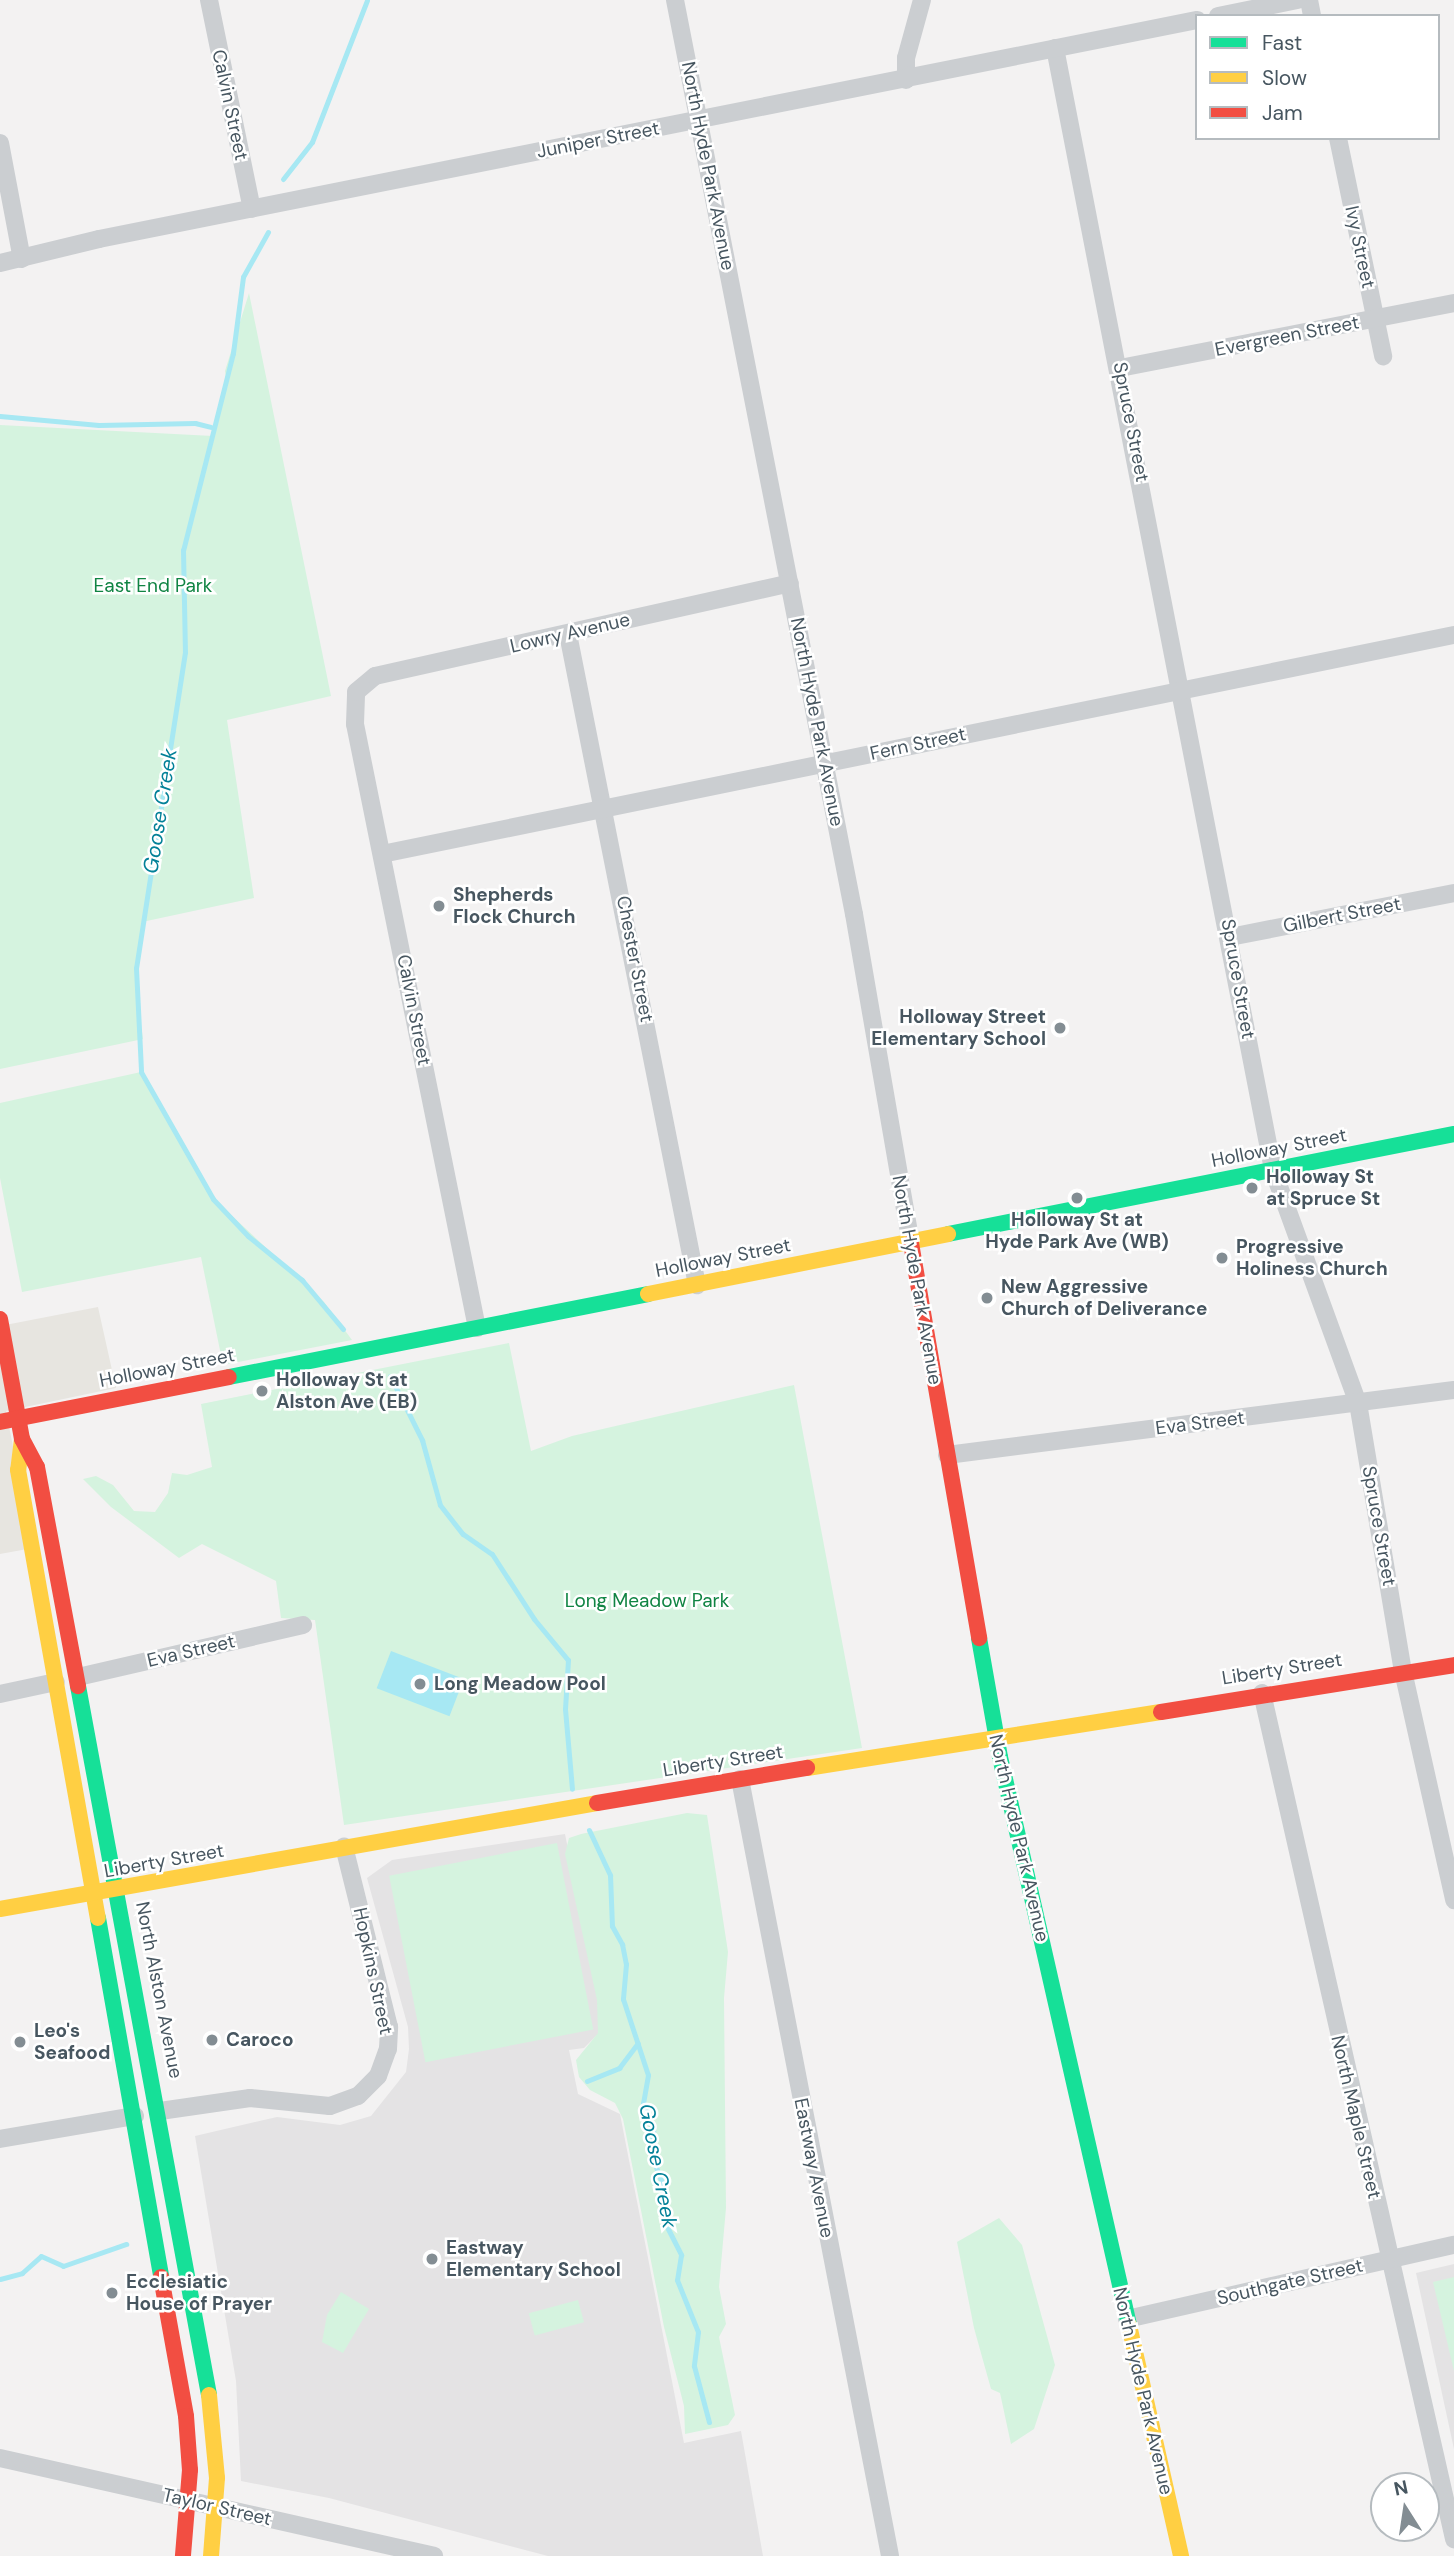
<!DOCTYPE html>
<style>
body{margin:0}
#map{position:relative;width:1454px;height:2556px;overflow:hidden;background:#f3f2f2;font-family:"DM Sans",sans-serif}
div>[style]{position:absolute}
.commercial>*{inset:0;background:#e7e5e0}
.education>*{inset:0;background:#e4e3e4}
.green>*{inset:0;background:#d5f3df;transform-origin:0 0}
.water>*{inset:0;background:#a7e8f3;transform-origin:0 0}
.stream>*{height:5px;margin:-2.5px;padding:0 2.5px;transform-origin:2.5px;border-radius:2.5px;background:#a7e8f3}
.street>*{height:18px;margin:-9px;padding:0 9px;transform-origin:9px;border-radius:9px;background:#cbced1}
.fast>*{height:16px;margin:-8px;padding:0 8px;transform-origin:8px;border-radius:8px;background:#16e098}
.slow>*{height:16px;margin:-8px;padding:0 8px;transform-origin:8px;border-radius:8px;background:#ffcf43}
.jam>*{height:16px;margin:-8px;padding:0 8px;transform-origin:8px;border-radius:8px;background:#f24e42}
.dots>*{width:19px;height:19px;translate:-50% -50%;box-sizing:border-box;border:4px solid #fff;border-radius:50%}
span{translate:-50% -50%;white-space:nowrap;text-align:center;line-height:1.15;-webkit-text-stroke:5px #fff;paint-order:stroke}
.street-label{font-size:19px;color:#475660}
.park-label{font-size:19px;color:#108443}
.poi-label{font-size:19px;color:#475660;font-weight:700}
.left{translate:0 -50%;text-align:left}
.right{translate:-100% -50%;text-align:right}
.water-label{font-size:21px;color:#038198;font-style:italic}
.legend{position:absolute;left:1195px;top:14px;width:245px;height:126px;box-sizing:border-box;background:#fff;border:2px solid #b5bbbf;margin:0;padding:9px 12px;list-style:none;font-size:21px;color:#475660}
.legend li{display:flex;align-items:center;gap:14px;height:35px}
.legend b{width:35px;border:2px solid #b5bbbf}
.north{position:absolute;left:1370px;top:2472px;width:70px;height:70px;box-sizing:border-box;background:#fff;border:2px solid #b5bbbf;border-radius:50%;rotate:348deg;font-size:19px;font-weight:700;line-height:28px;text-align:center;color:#475660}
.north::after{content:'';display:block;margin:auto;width:24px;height:32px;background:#838d93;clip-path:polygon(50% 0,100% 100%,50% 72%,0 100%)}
</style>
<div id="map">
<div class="commercial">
<i style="clip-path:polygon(98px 1307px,116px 1388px,6px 1411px,33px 1548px,0 1554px,0 1326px)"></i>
</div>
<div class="education">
<i style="clip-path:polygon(565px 1834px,604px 2028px,584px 2048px,569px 2050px,578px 2094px,620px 2114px,684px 2443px,741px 2431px,763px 2556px,548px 2556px,329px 2498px,241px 2481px,236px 2381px,195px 2136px,277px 2117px,340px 2125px,371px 2116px,406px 2072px,409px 2049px,408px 2027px,367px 1878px,392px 1860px)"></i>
<i style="clip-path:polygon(1454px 2264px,1454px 2449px,1416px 2273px)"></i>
</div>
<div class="green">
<i style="clip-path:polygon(249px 293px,331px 696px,227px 720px,254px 898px,142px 922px,135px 982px,143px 1039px,0 1069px,0 425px,213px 436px,227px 384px,225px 371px)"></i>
<i style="clip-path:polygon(141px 1072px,214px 1199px,324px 1302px,352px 1340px,223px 1365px,201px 1257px,22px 1292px,0 1178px,0 1103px)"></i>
<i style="clip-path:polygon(509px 1343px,531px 1451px,572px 1436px,794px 1385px,862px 1748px,344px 1825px,315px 1620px,281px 1618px,276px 1581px,202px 1544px,179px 1558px,111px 1507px,83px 1479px,96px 1476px,113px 1485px,134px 1511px,155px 1512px,168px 1493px,172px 1473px,187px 1475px,212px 1467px,201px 1404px)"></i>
<i style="clip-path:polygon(687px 1813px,707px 1815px,728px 1952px,724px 1998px,726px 2208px,719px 2287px,726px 2324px,719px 2337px,735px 2415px,728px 2425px,685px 2434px,684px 2406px,664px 2327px,623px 2119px,615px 2103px,590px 2090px,579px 2077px,576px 2060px,598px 2033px,597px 2000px,565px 1854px,569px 1838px,581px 1834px)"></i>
<i style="left:557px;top:1843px;width:190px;height:171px;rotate:79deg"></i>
<i style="clip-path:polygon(999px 2218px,1022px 2245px,1055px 2365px,1034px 2429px,1011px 2444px,1000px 2393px,991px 2389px,974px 2328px,957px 2242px)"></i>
<i style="clip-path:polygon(1454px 2277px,1454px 2371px,1433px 2282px)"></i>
<i style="clip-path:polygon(341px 2292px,369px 2309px,343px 2353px,322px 2342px,327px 2315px)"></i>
<i style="left:578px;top:2300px;width:23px;height:51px;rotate:75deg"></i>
</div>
<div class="water">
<i style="left:391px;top:1651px;width:78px;height:40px;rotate:21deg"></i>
</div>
<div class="stream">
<i style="left:283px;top:179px;width:47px;rotate:-51.9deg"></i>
<i style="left:312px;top:142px;width:152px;rotate:-68.8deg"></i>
<i style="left:268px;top:232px;width:51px;rotate:119.1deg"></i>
<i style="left:243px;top:277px;width:77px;rotate:97.5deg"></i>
<i style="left:233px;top:353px;width:203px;rotate:104.2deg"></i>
<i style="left:183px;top:550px;width:102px;rotate:88.9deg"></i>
<i style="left:185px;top:652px;width:320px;rotate:98.8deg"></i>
<i style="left:136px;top:968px;width:104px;rotate:87.2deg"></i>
<i style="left:141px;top:1072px;width:146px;rotate:60.4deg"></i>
<i style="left:213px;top:1199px;width:51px;rotate:46.6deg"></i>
<i style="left:248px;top:1236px;width:70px;rotate:39.2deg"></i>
<i style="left:302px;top:1280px;width:64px;rotate:50.1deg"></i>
<i style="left:0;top:416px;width:99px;rotate:5.2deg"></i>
<i style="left:99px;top:425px;width:96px;rotate:-1.2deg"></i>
<i style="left:195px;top:423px;width:16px;rotate:14deg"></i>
<i style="left:390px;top:1376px;width:72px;rotate:63.4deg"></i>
<i style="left:422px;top:1440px;width:67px;rotate:74.5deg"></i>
<i style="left:440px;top:1505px;width:37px;rotate:52deg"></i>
<i style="left:463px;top:1534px;width:35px;rotate:35deg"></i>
<i style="left:492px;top:1554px;width:77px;rotate:57.1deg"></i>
<i style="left:534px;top:1619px;width:53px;rotate:50.3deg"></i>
<i style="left:568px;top:1660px;width:49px;rotate:93.5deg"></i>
<i style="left:565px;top:1709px;width:80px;rotate:85deg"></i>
<i style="left:589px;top:1830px;width:50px;rotate:65deg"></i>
<i style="left:610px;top:1875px;width:51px;rotate:87.8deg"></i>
<i style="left:612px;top:1926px;width:21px;rotate:61deg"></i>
<i style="left:622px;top:1944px;width:20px;rotate:79deg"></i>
<i style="left:626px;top:1964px;width:35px;rotate:95deg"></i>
<i style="left:623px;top:1999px;width:80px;rotate:71.8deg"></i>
<i style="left:648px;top:2075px;width:28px;rotate:100deg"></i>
<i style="left:643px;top:2103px;width:30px;rotate:70deg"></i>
<i style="left:653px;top:2131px;width:23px;rotate:95deg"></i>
<i style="left:651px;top:2154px;width:31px;rotate:69deg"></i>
<i style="left:662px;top:2183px;width:38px;rotate:87deg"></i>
<i style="left:664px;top:2221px;width:38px;rotate:63deg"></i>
<i style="left:681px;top:2255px;width:25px;rotate:99deg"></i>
<i style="left:677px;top:2280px;width:56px;rotate:68deg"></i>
<i style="left:698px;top:2332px;width:34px;rotate:97deg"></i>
<i style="left:694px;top:2366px;width:58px;rotate:75deg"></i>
<i style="left:587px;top:2081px;width:35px;rotate:-22deg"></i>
<i style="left:619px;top:2068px;width:31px;rotate:-53deg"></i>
<i style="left:0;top:2279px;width:23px;rotate:-15deg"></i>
<i style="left:22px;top:2273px;width:25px;rotate:-42deg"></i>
<i style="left:41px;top:2256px;width:24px;rotate:24deg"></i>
<i style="left:63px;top:2266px;width:67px;rotate:-19.2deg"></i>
</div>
<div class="street">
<i style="left:209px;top:0;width:213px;rotate:78.4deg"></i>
<i style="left:675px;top:0;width:931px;rotate:78.92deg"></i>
<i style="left:854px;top:914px;width:334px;rotate:80.2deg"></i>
<i style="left:1309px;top:0;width:16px;rotate:79deg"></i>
<i style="left:1218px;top:16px;width:81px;rotate:-11.4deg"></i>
<i style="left:1055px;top:48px;width:1143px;rotate:79deg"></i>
<i style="left:1273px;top:1170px;width:248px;rotate:70deg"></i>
<i style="left:1358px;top:1403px;width:272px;rotate:80.5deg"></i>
<i style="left:1403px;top:1671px;width:235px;rotate:77.4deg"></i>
<i style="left:906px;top:80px;width:22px;rotate:-90deg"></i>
<i style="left:906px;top:58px;width:60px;rotate:-74.6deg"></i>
<i style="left:1338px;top:138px;width:223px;rotate:78.3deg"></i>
<i style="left:0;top:143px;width:118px;rotate:79.3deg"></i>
<i style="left:0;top:263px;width:102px;rotate:-13.6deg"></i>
<i style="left:99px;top:239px;width:1120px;rotate:-11.28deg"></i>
<i style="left:1120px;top:368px;width:340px;rotate:-11deg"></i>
<i style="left:568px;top:634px;width:664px;rotate:78.79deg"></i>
<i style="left:382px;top:854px;width:1094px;rotate:-11.55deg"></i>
<i style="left:1230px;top:937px;width:228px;rotate:-11.1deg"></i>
<i style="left:477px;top:1328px;width:616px;rotate:-101.42deg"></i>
<i style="left:355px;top:724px;width:32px;rotate:-88deg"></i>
<i style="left:356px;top:692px;width:25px;rotate:-40deg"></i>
<i style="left:375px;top:676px;width:425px;rotate:-12.6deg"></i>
<i style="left:947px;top:1455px;width:511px;rotate:-7.31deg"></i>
<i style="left:78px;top:1677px;width:231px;rotate:-13deg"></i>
<i style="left:1262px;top:1693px;width:868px;rotate:77.21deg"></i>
<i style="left:0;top:1694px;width:57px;rotate:-12.1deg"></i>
<i style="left:740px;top:1779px;width:791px;rotate:79.07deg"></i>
<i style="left:160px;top:2111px;width:91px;rotate:-8.2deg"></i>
<i style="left:250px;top:2098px;width:80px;rotate:5.7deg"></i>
<i style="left:330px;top:2106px;width:30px;rotate:-20deg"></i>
<i style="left:358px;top:2096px;width:28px;rotate:-45deg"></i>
<i style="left:378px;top:2076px;width:29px;rotate:-70deg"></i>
<i style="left:388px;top:2049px;width:22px;rotate:-87deg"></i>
<i style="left:389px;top:2027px;width:186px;rotate:-104deg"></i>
<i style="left:0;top:2139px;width:137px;rotate:-9.7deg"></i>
<i style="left:1127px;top:2319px;width:335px;rotate:-12.8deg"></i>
<i style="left:0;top:2458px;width:445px;rotate:12.7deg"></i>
</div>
<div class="fast">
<i style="left:948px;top:1234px;width:516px;rotate:-11.18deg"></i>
<i style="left:229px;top:1377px;width:427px;rotate:-11.2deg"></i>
<i style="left:979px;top:1638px;width:121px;rotate:80deg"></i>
<i style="left:1000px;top:1757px;width:582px;rotate:77.2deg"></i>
<i style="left:78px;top:1686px;width:721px;rotate:79.53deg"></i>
<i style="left:98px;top:1918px;width:364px;rotate:80deg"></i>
</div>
<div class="slow">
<i style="left:648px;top:1294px;width:306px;rotate:-11.3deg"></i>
<i style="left:22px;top:1439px;width:31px;rotate:97deg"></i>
<i style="left:18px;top:1470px;width:455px;rotate:79.9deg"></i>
<i style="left:807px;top:1768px;width:358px;rotate:-9deg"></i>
<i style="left:0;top:1909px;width:606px;rotate:-10.07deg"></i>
<i style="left:1129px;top:2325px;width:237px;rotate:77.3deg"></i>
<i style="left:209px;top:2395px;width:83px;rotate:84.5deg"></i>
<i style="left:217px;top:2478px;width:78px;rotate:94.4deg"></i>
</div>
<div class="jam">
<i style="left:911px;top:1243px;width:401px;rotate:80.2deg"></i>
<i style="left:0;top:1319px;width:122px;rotate:79.6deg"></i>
<i style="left:22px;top:1439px;width:32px;rotate:62deg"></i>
<i style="left:37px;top:1467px;width:223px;rotate:79.4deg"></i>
<i style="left:0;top:1422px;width:233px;rotate:-11.1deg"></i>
<i style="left:1161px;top:1712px;width:297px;rotate:-9.1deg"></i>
<i style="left:597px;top:1803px;width:213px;rotate:-9.5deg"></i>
<i style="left:161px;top:2277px;width:141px;rotate:79.8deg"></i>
<i style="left:186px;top:2416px;width:54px;rotate:85.8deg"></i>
<i style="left:190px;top:2470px;width:86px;rotate:94.7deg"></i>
</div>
<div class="dots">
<i style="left:439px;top:906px;background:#838d93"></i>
<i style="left:1060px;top:1028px;background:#838d93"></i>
<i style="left:1252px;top:1188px;background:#838d93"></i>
<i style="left:1077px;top:1198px;background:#838d93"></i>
<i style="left:1222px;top:1258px;background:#838d93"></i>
<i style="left:987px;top:1298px;background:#838d93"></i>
<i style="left:262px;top:1391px;background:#838d93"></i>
<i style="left:420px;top:1684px;background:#838d93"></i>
<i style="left:212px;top:2040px;background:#838d93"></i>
<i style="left:20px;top:2042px;background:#838d93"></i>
<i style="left:432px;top:2259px;background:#838d93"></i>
<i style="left:112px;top:2293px;background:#838d93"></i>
</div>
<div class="street-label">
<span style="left:230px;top:105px;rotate:78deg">Calvin Street</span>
<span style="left:598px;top:140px;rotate:-11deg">Juniper Street</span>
<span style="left:708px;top:166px;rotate:79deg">North Hyde Park Avenue</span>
<span style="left:1360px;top:247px;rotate:78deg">Ivy Street</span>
<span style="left:1287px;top:336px;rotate:-11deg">Evergreen Street</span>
<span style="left:1131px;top:422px;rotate:79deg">Spruce Street</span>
<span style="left:570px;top:633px;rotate:-13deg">Lowry Avenue</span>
<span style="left:817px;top:722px;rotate:79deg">North Hyde Park Avenue</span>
<span style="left:918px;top:744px;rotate:-12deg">Fern Street</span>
<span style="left:1342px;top:915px;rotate:-11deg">Gilbert Street</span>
<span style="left:635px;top:959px;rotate:79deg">Chester Street</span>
<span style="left:1238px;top:979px;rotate:80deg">Spruce Street</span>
<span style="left:414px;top:1010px;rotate:79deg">Calvin Street</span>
<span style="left:1279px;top:1148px;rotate:-11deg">Holloway Street</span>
<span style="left:723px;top:1258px;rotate:-11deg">Holloway Street</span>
<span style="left:917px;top:1280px;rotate:80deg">North Hyde Park Avenue</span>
<span style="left:167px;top:1368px;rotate:-11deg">Holloway Street</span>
<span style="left:1200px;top:1423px;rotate:-7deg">Eva Street</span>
<span style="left:1379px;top:1526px;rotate:80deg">Spruce Street</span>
<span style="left:191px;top:1651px;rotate:-13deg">Eva Street</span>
<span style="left:1282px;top:1669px;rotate:-9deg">Liberty Street</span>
<span style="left:723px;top:1761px;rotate:-9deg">Liberty Street</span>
<span style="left:1019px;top:1838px;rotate:77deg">North Hyde Park Avenue</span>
<span style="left:164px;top:1861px;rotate:-10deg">Liberty Street</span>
<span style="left:373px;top:1971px;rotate:78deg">Hopkins Street</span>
<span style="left:159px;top:1990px;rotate:79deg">North Alston Avenue</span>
<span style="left:1356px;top:2117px;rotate:77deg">North Maple Street</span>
<span style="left:814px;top:2168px;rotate:79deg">Eastway Avenue</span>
<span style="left:1290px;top:2282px;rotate:-13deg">Southgate Street</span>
<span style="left:1143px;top:2391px;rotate:77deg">North Hyde Park Avenue</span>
<span style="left:217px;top:2507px;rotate:13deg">Taylor Street</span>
</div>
<div class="park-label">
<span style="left:153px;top:586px">East End Park</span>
<span style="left:647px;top:1601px">Long Meadow Park</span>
</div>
<div class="poi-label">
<span class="left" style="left:453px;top:906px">Shepherds<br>Flock Church</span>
<span class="right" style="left:1046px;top:1028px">Holloway Street<br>Elementary School</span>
<span class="left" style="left:1266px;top:1188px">Holloway St<br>at Spruce St</span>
<span style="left:1077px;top:1231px">Holloway St at<br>Hyde Park Ave (WB)</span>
<span class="left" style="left:1236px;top:1258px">Progressive<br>Holiness Church</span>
<span class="left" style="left:1001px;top:1298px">New Aggressive<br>Church of Deliverance</span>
<span class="left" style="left:276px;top:1391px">Holloway St at<br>Alston Ave (EB)</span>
<span class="left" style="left:434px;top:1684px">Long Meadow Pool</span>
<span class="left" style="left:34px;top:2042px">Leo's<br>Seafood</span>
<span class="left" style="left:226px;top:2040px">Caroco</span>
<span class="left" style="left:446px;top:2259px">Eastway<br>Elementary School</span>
<span class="left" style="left:126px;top:2293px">Ecclesiatic<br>House of Prayer</span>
</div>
<div class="water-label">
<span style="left:160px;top:811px;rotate:-81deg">Goose Creek</span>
<span style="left:658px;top:2166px;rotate:79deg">Goose Creek</span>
</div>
<ul class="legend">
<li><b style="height:9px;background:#16e098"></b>Fast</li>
<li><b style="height:9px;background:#ffcf43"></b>Slow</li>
<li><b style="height:9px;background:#f24e42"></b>Jam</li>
</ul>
<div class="north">N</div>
</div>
